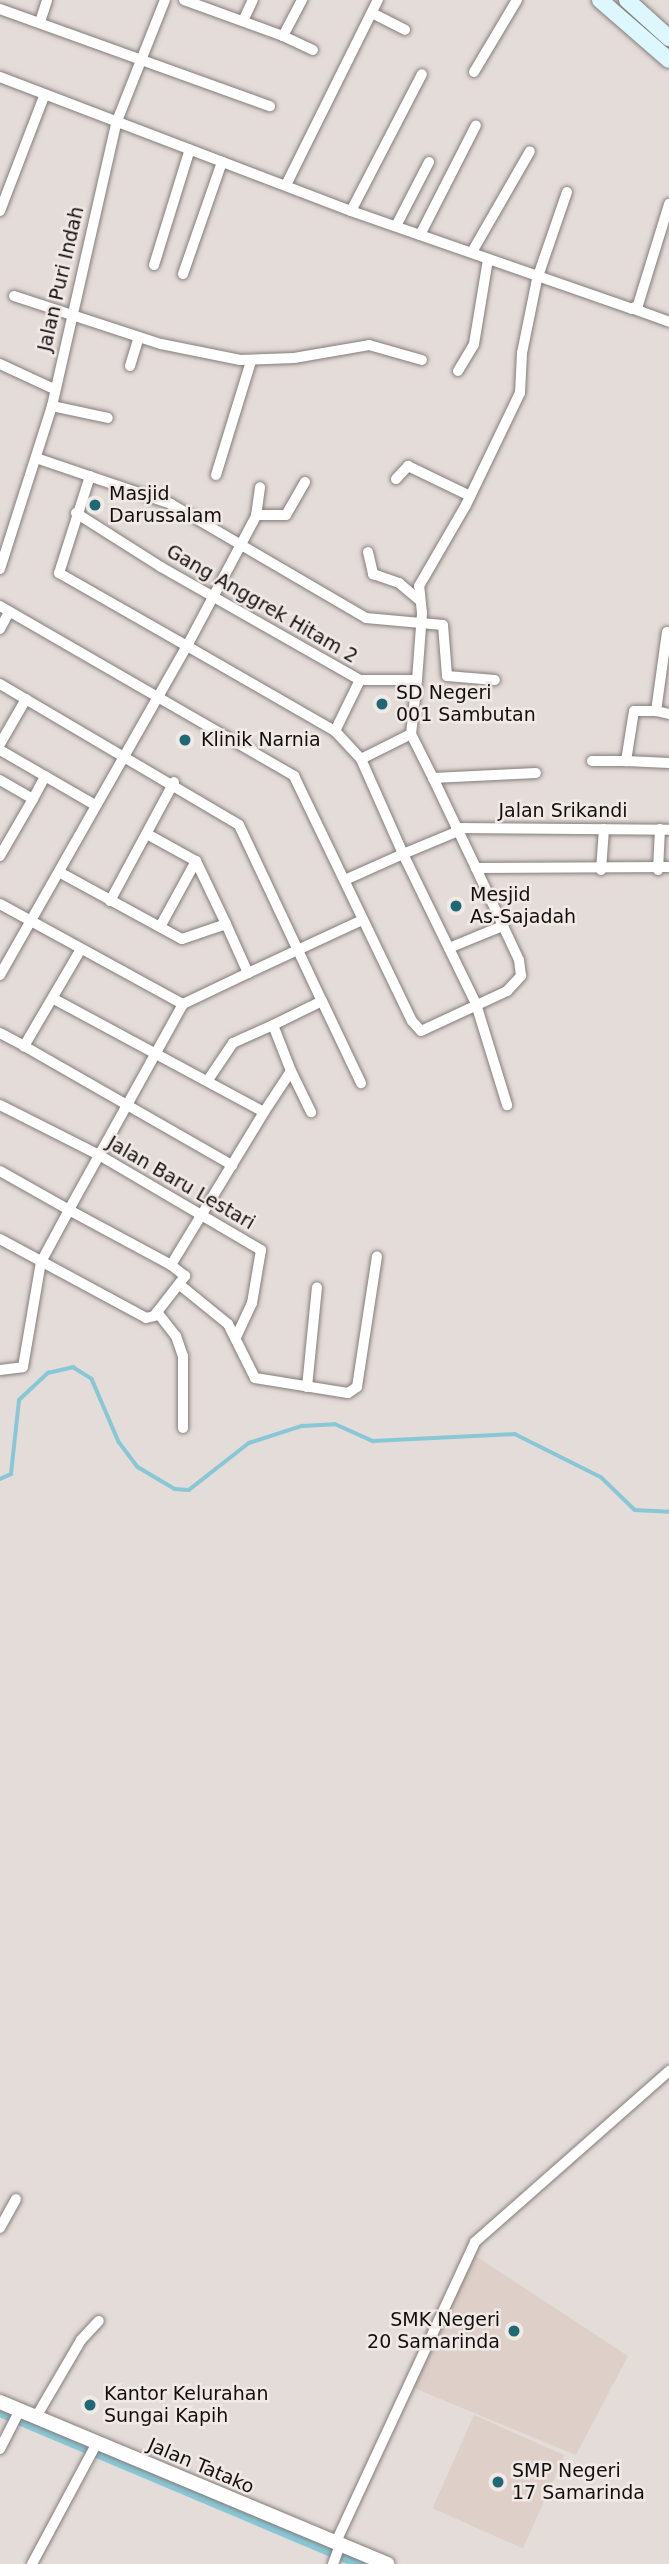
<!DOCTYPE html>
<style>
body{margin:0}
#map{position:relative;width:669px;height:2564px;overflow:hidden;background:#e4dcd9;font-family:"DejaVu Sans",sans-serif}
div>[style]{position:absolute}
.built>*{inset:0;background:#decfc9;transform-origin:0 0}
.stream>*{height:3.5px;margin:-1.75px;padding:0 1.75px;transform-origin:1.75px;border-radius:1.75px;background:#88c8d6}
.canal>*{height:10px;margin:-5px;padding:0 5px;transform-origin:5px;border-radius:5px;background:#88c8d6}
.roads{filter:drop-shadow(0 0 2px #847d7a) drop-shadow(0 0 2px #847d7a)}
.minor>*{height:10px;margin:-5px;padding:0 5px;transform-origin:5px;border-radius:5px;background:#fff}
.tertiary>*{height:14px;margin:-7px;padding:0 7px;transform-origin:7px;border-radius:7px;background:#fff}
.secondary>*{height:16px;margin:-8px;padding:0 8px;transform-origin:8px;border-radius:8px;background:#dcf8fe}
.dots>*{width:19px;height:19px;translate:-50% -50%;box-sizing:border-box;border:4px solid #f1e9e6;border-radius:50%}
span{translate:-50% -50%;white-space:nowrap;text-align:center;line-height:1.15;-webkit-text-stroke:5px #f1e9e6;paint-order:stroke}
.street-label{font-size:19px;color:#120f0e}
.poi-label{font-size:19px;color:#120f0e}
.left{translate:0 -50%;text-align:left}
.right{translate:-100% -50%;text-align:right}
</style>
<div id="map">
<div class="built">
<i style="clip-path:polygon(474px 2255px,628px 2356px,576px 2455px,409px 2386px)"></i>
<i style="left:474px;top:2415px;width:99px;height:102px;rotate:24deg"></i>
</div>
<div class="stream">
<i style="left:0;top:1479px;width:12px;rotate:-24deg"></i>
<i style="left:11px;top:1474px;width:74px;rotate:-83.8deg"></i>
<i style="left:19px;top:1400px;width:40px;rotate:-43deg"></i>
<i style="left:48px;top:1373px;width:26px;rotate:-13deg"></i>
<i style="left:73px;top:1367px;width:22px;rotate:32deg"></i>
<i style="left:92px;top:1379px;width:69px;rotate:66.8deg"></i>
<i style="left:119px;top:1442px;width:31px;rotate:53deg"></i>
<i style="left:138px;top:1467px;width:43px;rotate:30.7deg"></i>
<i style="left:175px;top:1489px;width:14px;rotate:4deg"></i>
<i style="left:189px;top:1490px;width:76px;rotate:-38.1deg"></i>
<i style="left:249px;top:1443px;width:56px;rotate:-17.8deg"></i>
<i style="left:302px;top:1426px;width:33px;rotate:-3deg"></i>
<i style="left:335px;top:1424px;width:42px;rotate:24.1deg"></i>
<i style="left:373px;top:1441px;width:142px;rotate:-2.8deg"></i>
<i style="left:515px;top:1434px;width:96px;rotate:26.6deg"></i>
<i style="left:601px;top:1477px;width:47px;rotate:44.1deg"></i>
<i style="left:635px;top:1510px;width:34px;rotate:3deg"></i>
</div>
<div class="canal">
<i style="left:0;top:2412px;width:391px;rotate:22.9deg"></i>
</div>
<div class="roads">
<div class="minor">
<i style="left:184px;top:0;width:105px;rotate:20deg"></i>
<i style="left:283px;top:36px;width:41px;rotate:-62.2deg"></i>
<i style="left:0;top:9px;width:287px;rotate:19.8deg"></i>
<i style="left:372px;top:13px;width:37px;rotate:27deg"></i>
<i style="left:243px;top:21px;width:23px;rotate:-65deg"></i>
<i style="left:40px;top:22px;width:23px;rotate:-72deg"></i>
<i style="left:283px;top:36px;width:33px;rotate:25deg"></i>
<i style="left:474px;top:72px;width:84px;rotate:-59.2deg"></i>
<i style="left:0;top:77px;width:376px;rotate:20.9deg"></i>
<i style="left:351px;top:211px;width:298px;rotate:19.2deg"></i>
<i style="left:632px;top:309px;width:7px;rotate:-34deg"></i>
<i style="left:638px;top:305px;width:106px;rotate:-72.9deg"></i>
<i style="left:286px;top:185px;width:207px;rotate:-63.6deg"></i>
<i style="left:0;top:211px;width:125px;rotate:-69deg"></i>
<i style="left:351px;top:211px;width:154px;rotate:-62.6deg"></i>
<i style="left:396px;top:226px;width:72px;rotate:-62.7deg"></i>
<i style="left:420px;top:235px;width:123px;rotate:-63deg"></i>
<i style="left:472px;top:252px;width:116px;rotate:-60.1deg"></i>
<i style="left:154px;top:265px;width:121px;rotate:-72.8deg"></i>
<i style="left:183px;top:274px;width:119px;rotate:-70.8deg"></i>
<i style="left:14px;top:296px;width:155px;rotate:18.1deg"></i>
<i style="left:161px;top:344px;width:81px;rotate:11.4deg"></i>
<i style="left:240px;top:360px;width:54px;rotate:-2.1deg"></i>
<i style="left:294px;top:358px;width:76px;rotate:-9.8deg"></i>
<i style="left:369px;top:345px;width:55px;rotate:15.8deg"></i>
<i style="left:634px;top:309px;width:37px;rotate:20deg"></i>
<i style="left:0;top:364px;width:60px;rotate:24.8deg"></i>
<i style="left:130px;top:366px;width:30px;rotate:-73deg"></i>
<i style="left:458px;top:371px;width:31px;rotate:-59deg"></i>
<i style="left:474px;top:344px;width:86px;rotate:-80.6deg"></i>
<i style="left:52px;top:406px;width:57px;rotate:12.1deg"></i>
<i style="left:36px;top:458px;width:143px;rotate:18.8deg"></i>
<i style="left:171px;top:504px;width:226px;rotate:30.3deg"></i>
<i style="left:366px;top:618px;width:77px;rotate:5.2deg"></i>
<i style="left:443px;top:625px;width:51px;rotate:85.5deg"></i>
<i style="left:447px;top:676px;width:48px;rotate:4.8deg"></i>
<i style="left:216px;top:475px;width:119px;rotate:-72.9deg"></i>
<i style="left:90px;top:476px;width:102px;rotate:107.7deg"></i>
<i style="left:59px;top:573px;width:147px;rotate:29.7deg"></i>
<i style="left:187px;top:646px;width:147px;rotate:-62deg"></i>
<i style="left:256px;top:516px;width:29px;rotate:-82deg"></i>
<i style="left:396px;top:479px;width:18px;rotate:-47deg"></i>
<i style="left:408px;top:466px;width:69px;rotate:25.8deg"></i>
<i style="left:76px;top:513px;width:101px;rotate:32.4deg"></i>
<i style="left:161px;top:567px;width:229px;rotate:29.6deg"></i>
<i style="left:256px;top:515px;width:30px"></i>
<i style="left:286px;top:515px;width:38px;rotate:-60deg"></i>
<i style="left:368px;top:552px;width:23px;rotate:77deg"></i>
<i style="left:373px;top:574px;width:28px;rotate:19deg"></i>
<i style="left:399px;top:583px;width:26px;rotate:40deg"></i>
<i style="left:0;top:569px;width:171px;rotate:-72.3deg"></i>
<i style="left:52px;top:406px;width:292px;rotate:-77.2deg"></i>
<i style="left:117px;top:121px;width:130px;rotate:-68.4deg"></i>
<i style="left:0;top:606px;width:340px;rotate:30deg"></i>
<i style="left:294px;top:776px;width:272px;rotate:64.3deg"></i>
<i style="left:412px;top:1021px;width:13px;rotate:48deg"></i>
<i style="left:421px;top:1031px;width:95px;rotate:-24.9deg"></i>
<i style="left:507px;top:991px;width:21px;rotate:-47deg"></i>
<i style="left:521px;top:976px;width:16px;rotate:-97deg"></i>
<i style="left:519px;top:960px;width:102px;rotate:-115.1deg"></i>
<i style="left:476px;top:868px;width:193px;rotate:-0.3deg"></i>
<i style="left:0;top:629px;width:19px;rotate:-62deg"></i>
<i style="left:667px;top:632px;width:80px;rotate:97.9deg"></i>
<i style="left:656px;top:711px;width:13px;rotate:13deg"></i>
<i style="left:417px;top:680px;width:67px;rotate:-85.7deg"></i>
<i style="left:422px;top:613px;width:27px;rotate:-96deg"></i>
<i style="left:419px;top:586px;width:94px;rotate:-59.9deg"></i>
<i style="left:466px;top:505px;width:124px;rotate:-64.3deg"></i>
<i style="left:520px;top:393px;width:40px;rotate:-87.1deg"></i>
<i style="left:522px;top:353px;width:76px;rotate:-78.5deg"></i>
<i style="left:537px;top:279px;width:92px;rotate:-71deg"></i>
<i style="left:0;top:684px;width:277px;rotate:30.5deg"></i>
<i style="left:239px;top:825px;width:195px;rotate:64.8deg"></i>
<i style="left:322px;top:1001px;width:55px;rotate:153.9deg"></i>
<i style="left:656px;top:711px;width:22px;rotate:180deg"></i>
<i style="left:634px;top:711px;width:51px;rotate:99.1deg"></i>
<i style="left:626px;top:761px;width:43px;rotate:2.7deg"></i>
<i style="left:335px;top:731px;width:57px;rotate:-63.9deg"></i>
<i style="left:360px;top:680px;width:57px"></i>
<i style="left:417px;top:680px;width:54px;rotate:96.3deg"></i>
<i style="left:0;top:744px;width:52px;rotate:-60deg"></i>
<i style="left:0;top:750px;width:110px;rotate:30.1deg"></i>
<i style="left:361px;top:759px;width:56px;rotate:-26.6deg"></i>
<i style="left:411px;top:734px;width:49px;rotate:63.4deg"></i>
<i style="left:592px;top:761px;width:34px"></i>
<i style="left:0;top:780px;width:38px;rotate:30deg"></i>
<i style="left:33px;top:799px;width:66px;rotate:120.1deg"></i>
<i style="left:33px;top:799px;width:26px;rotate:-62deg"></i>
<i style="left:456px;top:828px;width:213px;rotate:0.5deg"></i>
<i style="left:456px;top:832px;width:57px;rotate:157.5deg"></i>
<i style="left:403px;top:854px;width:167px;rotate:64deg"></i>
<i style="left:476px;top:1004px;width:106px;rotate:72.9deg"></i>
<i style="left:147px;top:834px;width:56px;rotate:28.9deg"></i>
<i style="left:476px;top:868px;width:100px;rotate:-115.5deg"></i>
<i style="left:433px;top:778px;width:103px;rotate:-2.8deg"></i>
<i style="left:601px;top:870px;width:41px;rotate:-85.8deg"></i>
<i style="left:658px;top:870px;width:41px;rotate:-87.2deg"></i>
<i style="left:59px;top:872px;width:140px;rotate:28.6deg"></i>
<i style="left:182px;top:939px;width:46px;rotate:-18.8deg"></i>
<i style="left:226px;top:924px;width:54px;rotate:65.8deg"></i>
<i style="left:248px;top:973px;width:72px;rotate:154.5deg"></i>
<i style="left:110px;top:901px;width:135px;rotate:-61.7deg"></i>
<i style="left:0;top:904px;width:209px;rotate:28.7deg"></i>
<i style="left:183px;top:1004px;width:235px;rotate:119deg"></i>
<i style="left:69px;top:1210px;width:79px;rotate:-150.5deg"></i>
<i style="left:161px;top:925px;width:73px;rotate:-61.3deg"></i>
<i style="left:196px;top:861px;width:70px;rotate:64.5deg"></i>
<i style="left:449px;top:948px;width:55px;rotate:-22.4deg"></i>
<i style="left:81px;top:949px;width:113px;rotate:120.4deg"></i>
<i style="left:24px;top:1046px;width:240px;rotate:29.8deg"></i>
<i style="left:248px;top:973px;width:126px;rotate:-24.9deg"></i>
<i style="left:0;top:975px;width:378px;rotate:-60.4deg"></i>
<i style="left:187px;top:646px;width:171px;rotate:29.9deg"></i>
<i style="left:335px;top:731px;width:38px;rotate:47deg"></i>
<i style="left:361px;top:759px;width:104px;rotate:66.1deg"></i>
<i style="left:403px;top:854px;width:64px;rotate:155.9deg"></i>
<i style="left:54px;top:999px;width:238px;rotate:28.3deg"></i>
<i style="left:264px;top:1112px;width:49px;rotate:-56.6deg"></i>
<i style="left:291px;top:1071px;width:49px;rotate:-111.4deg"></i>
<i style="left:273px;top:1025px;width:44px;rotate:155.8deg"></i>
<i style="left:233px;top:1043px;width:45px;rotate:124deg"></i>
<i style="left:322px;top:1001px;width:91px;rotate:64.6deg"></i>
<i style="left:0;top:1033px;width:27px;rotate:28deg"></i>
<i style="left:291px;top:1071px;width:46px;rotate:64deg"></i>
<i style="left:0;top:1105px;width:111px;rotate:26.8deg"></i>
<i style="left:99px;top:1155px;width:188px;rotate:30.4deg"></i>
<i style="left:261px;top:1250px;width:54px;rotate:99.6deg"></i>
<i style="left:252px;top:1303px;width:38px;rotate:115deg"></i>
<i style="left:0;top:1239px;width:166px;rotate:28.4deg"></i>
<i style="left:146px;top:1318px;width:8px;rotate:-14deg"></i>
<i style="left:154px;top:1316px;width:51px;rotate:-52.2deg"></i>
<i style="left:185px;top:1276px;width:18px;rotate:-142deg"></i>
<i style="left:180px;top:1285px;width:62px;rotate:39.1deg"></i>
<i style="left:228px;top:1324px;width:60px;rotate:63.4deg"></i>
<i style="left:255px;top:1378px;width:94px;rotate:9.2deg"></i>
<i style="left:348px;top:1393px;width:11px;rotate:-34deg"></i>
<i style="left:357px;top:1387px;width:132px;rotate:-81.3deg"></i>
<i style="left:157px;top:1312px;width:31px;rotate:52deg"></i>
<i style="left:176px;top:1336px;width:21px;rotate:71deg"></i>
<i style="left:183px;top:1356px;width:72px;rotate:90deg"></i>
<i style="left:0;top:1370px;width:23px;rotate:-7deg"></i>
<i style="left:23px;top:1367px;width:107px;rotate:-80.3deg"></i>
<i style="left:41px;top:1262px;width:59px;rotate:-61.7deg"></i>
<i style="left:69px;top:1210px;width:116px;rotate:28.3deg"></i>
<i style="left:171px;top:1265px;width:179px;rotate:-58.7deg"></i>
<i style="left:307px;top:1387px;width:100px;rotate:-84.3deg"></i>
<i style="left:0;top:2228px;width:33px;rotate:-61deg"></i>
<i style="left:36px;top:2417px;width:89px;rotate:-59.7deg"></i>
<i style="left:81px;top:2340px;width:26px;rotate:-47deg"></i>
<i style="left:0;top:2449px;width:44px;rotate:-62.9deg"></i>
<i style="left:335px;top:2544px;width:333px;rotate:-65.1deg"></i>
<i style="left:475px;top:2242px;width:259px;rotate:-41.4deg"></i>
<i style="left:32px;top:2564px;width:137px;rotate:-61.8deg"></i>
<i style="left:333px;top:2564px;width:20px;rotate:-70deg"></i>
</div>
<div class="tertiary">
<i style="left:0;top:2402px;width:420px;rotate:22.7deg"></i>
</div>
<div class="secondary">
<i style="left:600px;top:0;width:91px;rotate:41deg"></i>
<i style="left:627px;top:0;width:57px;rotate:42.1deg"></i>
</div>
</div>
<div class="dots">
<i style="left:95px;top:505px;background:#206875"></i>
<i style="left:382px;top:704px;background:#206875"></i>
<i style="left:185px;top:740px;background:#206875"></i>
<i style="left:456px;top:906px;background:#206875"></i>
<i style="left:514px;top:2331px;background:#206875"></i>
<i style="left:90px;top:2405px;background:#206875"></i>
<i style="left:498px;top:2482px;background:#206875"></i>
</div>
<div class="street-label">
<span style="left:61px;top:279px;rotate:-77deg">Jalan Puri Indah</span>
<span style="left:262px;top:604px;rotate:30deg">Gang Anggrek Hitam 2</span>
<span style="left:563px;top:811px">Jalan Srikandi</span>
<span style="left:181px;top:1183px;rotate:30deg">Jalan Baru Lestari</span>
<span style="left:201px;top:2466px;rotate:23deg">Jalan Tatako</span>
</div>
<div class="poi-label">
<span class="left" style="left:109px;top:505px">Masjid<br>Darussalam</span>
<span class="left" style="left:396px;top:704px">SD Negeri<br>001 Sambutan</span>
<span class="left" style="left:201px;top:740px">Klinik Narnia</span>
<span class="left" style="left:470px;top:906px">Mesjid<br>As-Sajadah</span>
<span class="right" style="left:500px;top:2331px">SMK Negeri<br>20 Samarinda</span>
<span class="left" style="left:104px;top:2405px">Kantor Kelurahan<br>Sungai Kapih</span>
<span class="left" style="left:512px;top:2482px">SMP Negeri<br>17 Samarinda</span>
</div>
</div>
